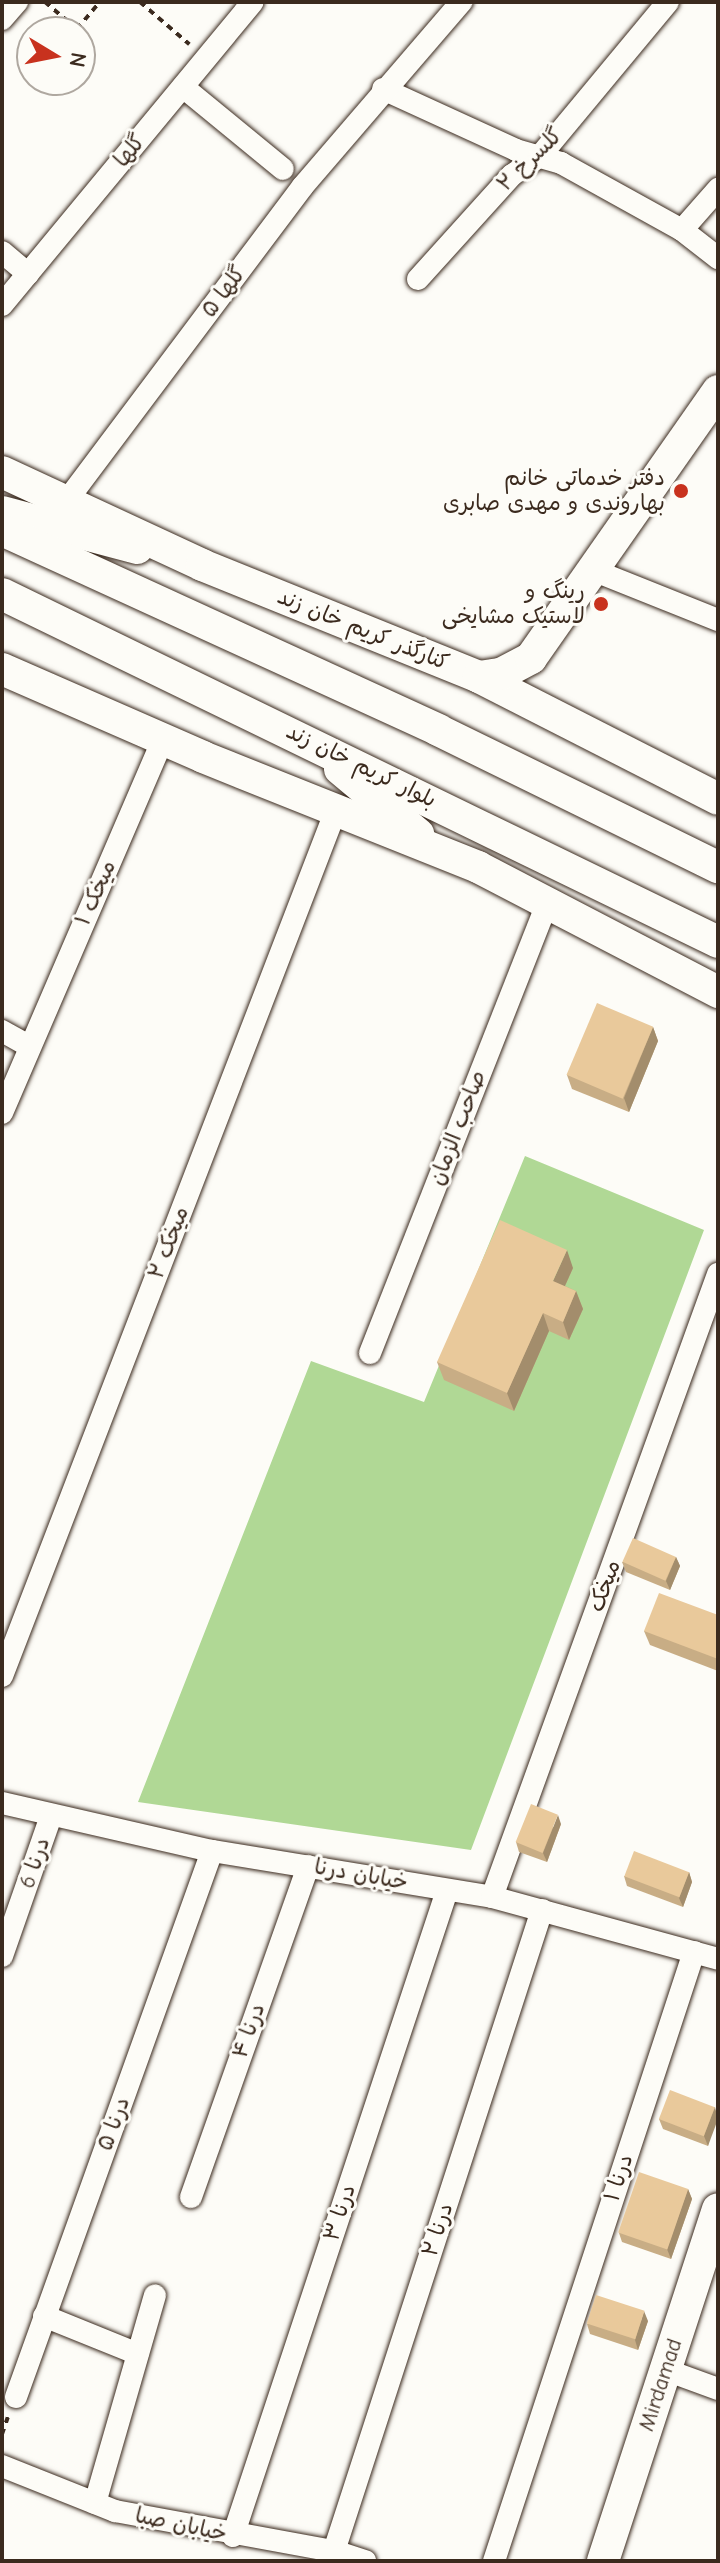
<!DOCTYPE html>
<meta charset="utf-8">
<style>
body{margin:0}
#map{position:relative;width:720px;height:2563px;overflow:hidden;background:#fdfcf7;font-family:"Comic Neue","Playpen Sans Arabic",sans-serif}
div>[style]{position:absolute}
.green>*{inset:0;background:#b0d895}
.path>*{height:4px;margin-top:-2px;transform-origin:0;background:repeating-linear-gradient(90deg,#3b2a1e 0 6px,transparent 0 12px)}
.roads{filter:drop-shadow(0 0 2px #3b2a1e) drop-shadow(0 0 2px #3b2a1e)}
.street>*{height:22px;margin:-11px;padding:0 11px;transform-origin:11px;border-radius:11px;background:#fdfcf7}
.secondary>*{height:32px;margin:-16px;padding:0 16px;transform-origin:16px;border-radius:16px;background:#fdfcf7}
.wall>*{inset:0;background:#c8ad85}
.shaded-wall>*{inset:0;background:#a38d6c}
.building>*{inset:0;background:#e9c99b;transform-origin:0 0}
.dots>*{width:22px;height:22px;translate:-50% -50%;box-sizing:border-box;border:4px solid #fdfcf7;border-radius:50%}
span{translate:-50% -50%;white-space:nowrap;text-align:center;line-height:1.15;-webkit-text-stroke:6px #fdfcf7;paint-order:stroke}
.street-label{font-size:22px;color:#3b2a1e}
.poi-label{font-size:22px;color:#3b2a1e}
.right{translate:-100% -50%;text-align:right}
.frame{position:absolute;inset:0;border:4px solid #3b2a1e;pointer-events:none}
.north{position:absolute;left:16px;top:16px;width:80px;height:80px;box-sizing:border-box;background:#fdfcf7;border:2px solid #afa8a0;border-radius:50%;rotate:100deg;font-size:22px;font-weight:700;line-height:32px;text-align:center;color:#3b2a1e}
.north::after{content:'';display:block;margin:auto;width:28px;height:36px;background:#c8321e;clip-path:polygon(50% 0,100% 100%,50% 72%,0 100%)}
</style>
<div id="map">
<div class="green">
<i style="clip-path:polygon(525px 1156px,704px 1230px,471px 1850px,138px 1802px,311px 1361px,424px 1402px)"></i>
</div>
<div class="path">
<i style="left:45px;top:2px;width:42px;rotate:40.2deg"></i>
<i style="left:77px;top:29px;width:35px;rotate:-50deg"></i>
<i style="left:140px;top:2px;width:65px;rotate:40.6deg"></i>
<i style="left:2px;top:2434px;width:18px;rotate:-71deg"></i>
</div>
<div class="roads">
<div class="street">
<i style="left:2px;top:19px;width:23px;rotate:-49deg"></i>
<i style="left:183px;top:87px;width:129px;rotate:39.4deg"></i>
<i style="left:383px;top:89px;width:146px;rotate:24.6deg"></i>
<i style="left:516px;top:150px;width:47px;rotate:16.1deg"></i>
<i style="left:561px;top:163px;width:138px;rotate:29deg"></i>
<i style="left:682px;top:230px;width:46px;rotate:37.9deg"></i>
<i style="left:682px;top:230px;width:55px;rotate:-48.7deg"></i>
<i style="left:2px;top:252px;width:34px;rotate:40deg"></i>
<i style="left:418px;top:279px;width:140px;rotate:-47.9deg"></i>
<i style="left:512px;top:175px;width:34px;rotate:-34deg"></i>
<i style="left:540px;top:156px;width:200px;rotate:-50.3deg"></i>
<i style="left:2px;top:305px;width:393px;rotate:-50.4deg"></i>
<i style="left:68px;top:499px;width:391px;rotate:-53.1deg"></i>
<i style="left:303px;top:186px;width:243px;rotate:-49.3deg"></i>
<i style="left:593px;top:570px;width:135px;rotate:21.8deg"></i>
<i style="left:2px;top:1031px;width:31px;rotate:29deg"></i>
<i style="left:2px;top:1113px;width:406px;rotate:-66.7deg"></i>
<i style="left:370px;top:1353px;width:484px;rotate:-68.5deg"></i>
<i style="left:2px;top:1676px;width:928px;rotate:-68.91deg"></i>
<i style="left:2px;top:1803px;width:215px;rotate:12.9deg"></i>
<i style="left:212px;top:1851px;width:284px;rotate:9.3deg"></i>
<i style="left:492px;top:1897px;width:234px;rotate:15.3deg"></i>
<i style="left:492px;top:1897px;width:663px;rotate:-70.06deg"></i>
<i style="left:2px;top:1956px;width:148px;rotate:-70.7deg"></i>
<i style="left:191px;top:2197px;width:351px;rotate:-70.5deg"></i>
<i style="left:44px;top:2316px;width:101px;rotate:22deg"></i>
<i style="left:666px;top:2370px;width:55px;rotate:20.1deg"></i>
<i style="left:16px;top:2397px;width:580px;rotate:-70.25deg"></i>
<i style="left:2px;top:2466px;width:122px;rotate:21.7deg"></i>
<i style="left:115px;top:2511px;width:223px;rotate:10.4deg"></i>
<i style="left:334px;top:2551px;width:33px;rotate:18deg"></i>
<i style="left:95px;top:2503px;width:216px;rotate:-73.9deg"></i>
<i style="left:233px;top:2536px;width:680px;rotate:-71.65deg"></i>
<i style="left:334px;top:2551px;width:674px;rotate:-72.02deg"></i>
<i style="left:494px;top:2561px;width:641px;rotate:-71.82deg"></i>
</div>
<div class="secondary">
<i style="left:2px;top:472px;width:221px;rotate:24.9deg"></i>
<i style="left:202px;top:565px;width:299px;rotate:22deg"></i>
<i style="left:479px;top:677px;width:268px;rotate:27deg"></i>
<i style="left:2px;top:512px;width:140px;rotate:14.9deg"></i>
<i style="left:2px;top:530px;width:480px;rotate:24.6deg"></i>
<i style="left:438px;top:730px;width:312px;rotate:26.1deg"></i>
<i style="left:2px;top:594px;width:796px;rotate:25.92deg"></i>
<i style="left:2px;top:669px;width:219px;rotate:23.6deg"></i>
<i style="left:203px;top:757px;width:296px;rotate:21.8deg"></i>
<i style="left:478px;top:867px;width:271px;rotate:27.5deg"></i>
<i style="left:479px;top:677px;width:22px;rotate:-8deg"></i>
<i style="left:501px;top:674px;width:34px;rotate:-28deg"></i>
<i style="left:531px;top:658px;width:326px;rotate:-55deg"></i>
<i style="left:340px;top:769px;width:102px;rotate:39.8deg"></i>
<i style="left:603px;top:2561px;width:370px;rotate:-71.9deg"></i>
</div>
</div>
<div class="wall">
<i style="clip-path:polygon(653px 1027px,658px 1041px,629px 1112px,572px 1089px,567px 1075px)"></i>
<i style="clip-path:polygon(573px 1268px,565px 1286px,576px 1291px,583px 1309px,569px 1340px,549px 1331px,514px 1411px,444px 1380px,437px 1362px)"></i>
<i style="clip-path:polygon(676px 1557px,680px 1566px,670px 1590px,626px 1572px,622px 1562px)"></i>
<i style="clip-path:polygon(718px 1615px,718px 1671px,650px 1645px,644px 1631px)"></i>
<i style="clip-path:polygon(561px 1824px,547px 1862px,519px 1852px,516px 1842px)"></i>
<i style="clip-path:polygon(689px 1872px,692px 1882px,683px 1907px,627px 1886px,624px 1876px)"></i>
<i style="clip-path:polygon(715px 2107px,708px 2146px,663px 2129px,659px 2119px)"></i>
<i style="clip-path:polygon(688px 2189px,692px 2199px,671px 2259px,622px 2242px,619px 2233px)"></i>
<i style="clip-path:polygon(648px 2321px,638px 2350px,590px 2334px,587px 2324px)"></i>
</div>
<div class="shaded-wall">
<i style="clip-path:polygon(653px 1027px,658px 1041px,629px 1112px,624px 1098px)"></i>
<i style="clip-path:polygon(567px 1250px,573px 1268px,559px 1299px,553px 1281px)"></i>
<i style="clip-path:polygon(576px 1291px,583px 1309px,569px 1340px,563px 1322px)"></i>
<i style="clip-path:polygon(543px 1313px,549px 1331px,514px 1411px,507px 1393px)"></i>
<i style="clip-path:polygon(676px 1557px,680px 1566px,670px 1590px,666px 1581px)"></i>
<i style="clip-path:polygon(558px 1815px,561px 1824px,547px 1862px,543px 1853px)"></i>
<i style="clip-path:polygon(689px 1872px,692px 1882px,683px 1907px,679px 1898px)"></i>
<i style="clip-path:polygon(715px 2107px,718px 2119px,708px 2146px,704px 2136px)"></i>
<i style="clip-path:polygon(688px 2189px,692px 2199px,671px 2259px,667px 2249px)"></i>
<i style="clip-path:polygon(644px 2311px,648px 2321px,638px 2350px,635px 2340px)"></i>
</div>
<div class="building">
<i style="left:597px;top:1003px;width:61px;height:78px;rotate:23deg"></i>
<i style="clip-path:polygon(500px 1220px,567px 1250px,553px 1281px,576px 1291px,563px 1322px,543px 1313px,507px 1393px,437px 1362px)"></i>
<i style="left:633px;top:1538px;width:47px;height:26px;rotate:24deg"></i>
<i style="clip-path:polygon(659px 1593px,718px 1615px,718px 1659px,644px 1631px)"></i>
<i style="left:531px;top:1804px;width:29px;height:41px;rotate:22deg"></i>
<i style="left:634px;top:1851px;width:59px;height:27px;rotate:21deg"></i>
<i style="left:670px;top:2090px;width:48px;height:31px;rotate:21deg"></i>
<i style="left:639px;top:2172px;width:52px;height:64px;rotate:19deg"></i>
<i style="left:596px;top:2295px;width:51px;height:30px;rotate:18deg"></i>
</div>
<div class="dots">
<i style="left:681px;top:491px;background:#c8321e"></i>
<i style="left:601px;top:604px;background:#c8321e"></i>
</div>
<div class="street-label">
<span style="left:130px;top:151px;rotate:-50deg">گلها</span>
<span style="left:530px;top:160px;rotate:-44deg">گلسرخ ۲</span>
<span style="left:224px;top:292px;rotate:-53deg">گلها ۵</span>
<span style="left:363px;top:630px;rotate:22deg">کنارگذر کریم خان زند</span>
<span style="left:361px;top:766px;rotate:26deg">بلوار کریم خان زند</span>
<span style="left:96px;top:893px;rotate:-66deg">میخک ۱</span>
<span style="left:458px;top:1128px;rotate:-69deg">صاحب الزمان</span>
<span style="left:169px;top:1243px;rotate:-69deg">میخک ۲</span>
<span style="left:605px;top:1586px;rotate:-70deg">میخک</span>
<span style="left:35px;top:1863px;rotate:-71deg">درنا 6</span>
<span style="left:361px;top:1875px;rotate:10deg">خیابان درنا</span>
<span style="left:249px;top:2031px;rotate:-70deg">درنا ۴</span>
<span style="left:114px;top:2124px;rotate:-70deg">درنا ۵</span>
<span style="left:619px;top:2178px;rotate:-72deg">درنا ۱</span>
<span style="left:340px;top:2213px;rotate:-72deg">درنا ۳</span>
<span style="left:438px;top:2230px;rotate:-72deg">درنا ۲</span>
<span style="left:661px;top:2385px;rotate:-72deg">Mirdamad</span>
<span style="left:181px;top:2525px;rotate:12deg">خیابان صبا</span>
</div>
<div class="poi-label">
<span class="right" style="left:665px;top:491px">دفتر خدماتی خانم<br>بهاروندی و مهدی صابری</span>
<span class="right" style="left:585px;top:604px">رینگ و<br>لاستیک مشایخی</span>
</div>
<div class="frame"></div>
<div class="north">N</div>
</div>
